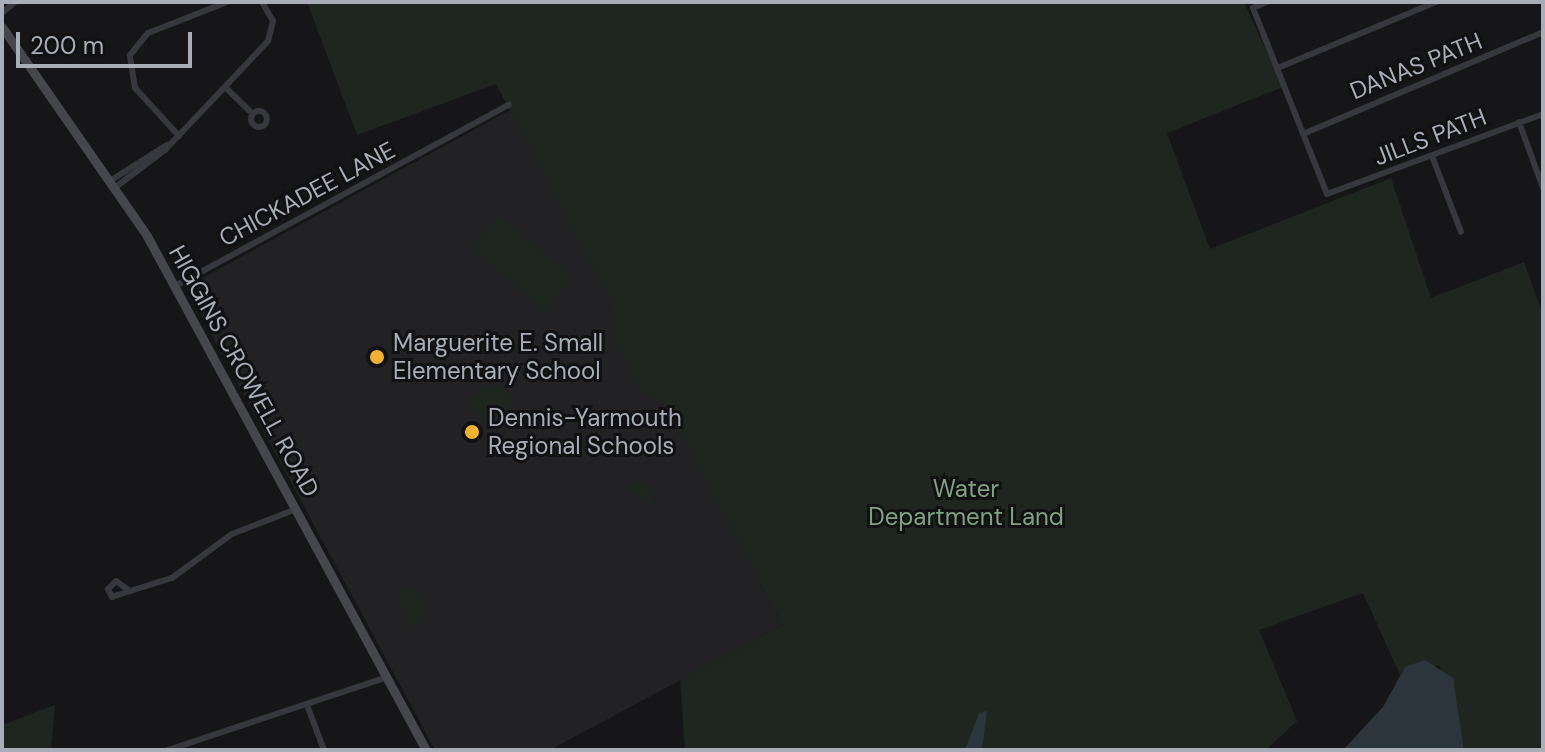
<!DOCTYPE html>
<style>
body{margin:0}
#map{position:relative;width:1545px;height:752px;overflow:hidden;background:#161618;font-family:"DM Sans",sans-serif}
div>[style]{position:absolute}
.built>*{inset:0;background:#222225}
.green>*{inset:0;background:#1e261f;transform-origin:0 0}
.water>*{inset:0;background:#2c353c}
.minor>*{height:6px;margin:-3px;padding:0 3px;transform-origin:3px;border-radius:3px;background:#37383d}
.minor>.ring{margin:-3px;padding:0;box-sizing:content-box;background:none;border:6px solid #37383d;border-radius:50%}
.secondary>*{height:9px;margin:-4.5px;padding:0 4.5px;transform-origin:4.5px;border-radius:4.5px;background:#45474d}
.dots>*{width:22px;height:22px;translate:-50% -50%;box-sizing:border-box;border:4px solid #111113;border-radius:50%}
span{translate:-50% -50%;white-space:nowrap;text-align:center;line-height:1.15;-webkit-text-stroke:6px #111113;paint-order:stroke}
.street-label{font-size:24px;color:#a8adb8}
.poi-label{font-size:24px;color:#a8adb8}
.left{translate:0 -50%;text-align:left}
.park-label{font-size:24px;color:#7fa381}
.frame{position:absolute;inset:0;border:4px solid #a8adb8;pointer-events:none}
.scale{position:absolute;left:16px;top:32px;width:176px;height:36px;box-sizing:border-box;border:4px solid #a8adb8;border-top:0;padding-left:10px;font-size:24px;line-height:28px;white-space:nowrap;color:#a8adb8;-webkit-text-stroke:6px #111113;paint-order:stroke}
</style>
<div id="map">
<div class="built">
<i style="clip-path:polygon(510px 110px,783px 625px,550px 750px,435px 750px,186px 287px)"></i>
</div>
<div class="green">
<i style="clip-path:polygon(307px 2px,1244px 2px,1283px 87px,1167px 133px,1210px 249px,1391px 178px,1431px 298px,1524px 262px,1543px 315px,1543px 750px,1464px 750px,1440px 666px,1405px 667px,1400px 675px,1363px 593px,1259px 630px,1297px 721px,1266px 750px,685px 750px,680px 680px,783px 625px,664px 403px,639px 391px,613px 336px,614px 308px,496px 84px,357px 135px)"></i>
<i style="left:500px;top:214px;width:97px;height:44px;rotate:41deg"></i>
<i style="clip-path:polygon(489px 383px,516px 398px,494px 428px,466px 403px)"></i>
<i style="clip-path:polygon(636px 480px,654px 489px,655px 509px,626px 488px)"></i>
<i style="clip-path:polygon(412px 584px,428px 607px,413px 636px,397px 596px)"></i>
<i style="clip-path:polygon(55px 705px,51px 750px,2px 750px,2px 725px)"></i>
</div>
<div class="water">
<i style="clip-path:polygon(1425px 660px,1453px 678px,1464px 750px,1343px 750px,1383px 707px,1405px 667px)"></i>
<i style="clip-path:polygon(987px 711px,982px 750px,965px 750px,979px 713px)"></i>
</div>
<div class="minor">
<i style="left:1267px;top:2px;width:15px;rotate:157deg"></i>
<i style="left:1253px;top:8px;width:200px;rotate:68.3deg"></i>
<i style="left:1327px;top:194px;width:230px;rotate:-20.3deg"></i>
<i style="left:2px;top:13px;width:17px;rotate:-40deg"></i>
<i style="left:1280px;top:67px;width:169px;rotate:-22.6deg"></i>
<i style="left:226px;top:88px;width:32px;rotate:44deg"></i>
<i class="ring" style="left:251px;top:111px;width:10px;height:10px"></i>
<i style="left:1519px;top:122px;width:70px;rotate:70deg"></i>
<i style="left:1303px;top:134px;width:261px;rotate:-23deg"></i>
<i style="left:179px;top:136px;width:65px;rotate:-132.5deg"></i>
<i style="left:135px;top:88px;width:33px;rotate:-99deg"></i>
<i style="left:130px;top:55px;width:28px;rotate:-51deg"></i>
<i style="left:148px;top:33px;width:85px;rotate:-21.4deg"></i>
<i style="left:1432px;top:156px;width:81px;rotate:69.1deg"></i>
<i style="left:113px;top:179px;width:64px;rotate:-32.2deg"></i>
<i style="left:117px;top:186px;width:60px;rotate:-36.9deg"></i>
<i style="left:165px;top:150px;width:150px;rotate:-46.6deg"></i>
<i style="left:268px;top:41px;width:21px;rotate:-76deg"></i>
<i style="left:273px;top:21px;width:22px;rotate:-120deg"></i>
<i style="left:175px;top:286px;width:380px;rotate:-28.5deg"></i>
<i style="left:130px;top:591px;width:19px;rotate:162deg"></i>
<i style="left:112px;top:597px;width:9px;rotate:-117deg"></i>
<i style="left:108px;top:589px;width:11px;rotate:-45deg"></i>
<i style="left:116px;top:581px;width:17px;rotate:36deg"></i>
<i style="left:130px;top:591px;width:44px;rotate:-17.2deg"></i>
<i style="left:172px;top:578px;width:74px;rotate:-36.3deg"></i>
<i style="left:232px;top:534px;width:69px;rotate:-21.3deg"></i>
<i style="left:307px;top:705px;width:48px;rotate:69.3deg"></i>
<i style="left:168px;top:750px;width:231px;rotate:-18.4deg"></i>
</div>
<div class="secondary">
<i style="left:2px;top:27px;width:254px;rotate:55.2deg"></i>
<i style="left:147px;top:236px;width:585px;rotate:61.51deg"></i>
</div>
<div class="dots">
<i style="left:377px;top:357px;background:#f2b134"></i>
<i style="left:472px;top:432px;background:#f2b134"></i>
</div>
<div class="street-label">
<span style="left:1416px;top:66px;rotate:-22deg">DANAS PATH</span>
<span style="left:1430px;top:137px;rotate:-21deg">JILLS PATH</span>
<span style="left:307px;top:194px;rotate:-28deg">CHICKADEE LANE</span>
<span style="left:244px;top:371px;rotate:61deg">HIGGINS CROWELL ROAD</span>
</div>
<div class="poi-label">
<span class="left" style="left:393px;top:357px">Marguerite E. Small<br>Elementary School</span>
<span class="left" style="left:488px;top:432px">Dennis-Yarmouth<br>Regional Schools</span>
</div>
<div class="park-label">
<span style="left:966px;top:503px">Water<br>Department Land</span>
</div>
<div class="frame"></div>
<div class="scale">200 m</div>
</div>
